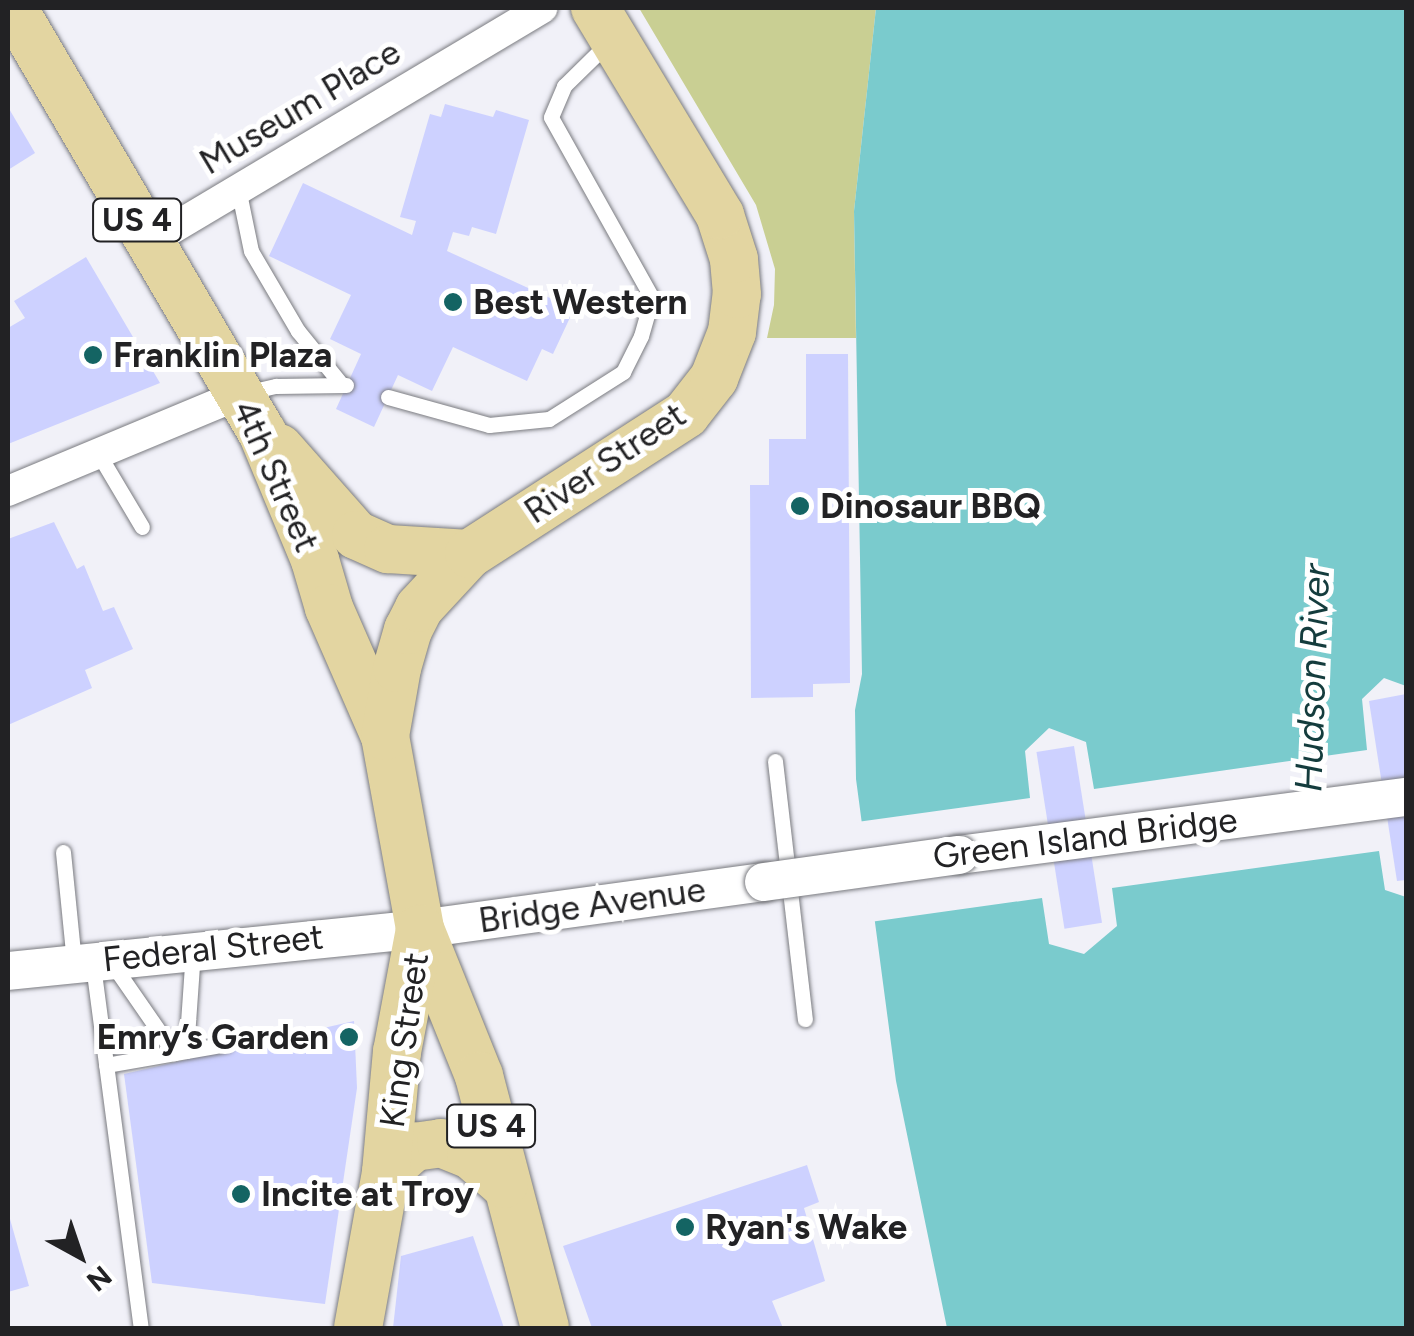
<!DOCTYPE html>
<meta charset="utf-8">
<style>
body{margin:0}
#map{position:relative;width:1414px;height:1336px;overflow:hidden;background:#f1f1f8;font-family:Figtree,sans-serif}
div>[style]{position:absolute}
.green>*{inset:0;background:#c9cf93}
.water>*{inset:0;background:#7acbcd}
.pier>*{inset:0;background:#f1f1f8}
.building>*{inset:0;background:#cdd1ff;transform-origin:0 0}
.roads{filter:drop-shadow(0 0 2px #7a7b80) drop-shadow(0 0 2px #7a7b80)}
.service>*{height:15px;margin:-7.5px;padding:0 7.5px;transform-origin:7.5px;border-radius:7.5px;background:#fff}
.minor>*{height:30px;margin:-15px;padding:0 15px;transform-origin:15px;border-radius:15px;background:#fff}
.tertiary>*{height:38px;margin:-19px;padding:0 19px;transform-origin:19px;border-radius:19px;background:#fff}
.primary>*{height:48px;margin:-24px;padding:0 24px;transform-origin:24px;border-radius:24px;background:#e3d5a1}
.bridges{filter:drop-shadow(0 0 2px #7a7b80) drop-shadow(0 0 2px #7a7b80)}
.tertiary-bridge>*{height:38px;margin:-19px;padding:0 19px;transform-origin:19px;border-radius:19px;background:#fff}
.dots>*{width:28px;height:28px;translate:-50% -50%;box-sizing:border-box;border:5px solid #fff;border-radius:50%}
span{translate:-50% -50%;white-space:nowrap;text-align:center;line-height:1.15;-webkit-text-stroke:10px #fff;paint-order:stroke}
.shield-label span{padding:2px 8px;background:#fff;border:2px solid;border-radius:8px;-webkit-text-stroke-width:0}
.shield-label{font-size:32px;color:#222224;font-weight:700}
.street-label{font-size:35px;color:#222224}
.poi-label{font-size:35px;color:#222224;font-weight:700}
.left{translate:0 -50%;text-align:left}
.right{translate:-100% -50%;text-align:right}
.water-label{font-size:38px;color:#143c3d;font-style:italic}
.frame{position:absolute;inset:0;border:10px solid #222224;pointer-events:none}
.north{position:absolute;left:30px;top:1206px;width:100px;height:100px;-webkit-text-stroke:8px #fff;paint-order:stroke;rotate:140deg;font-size:28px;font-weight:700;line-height:40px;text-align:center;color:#222224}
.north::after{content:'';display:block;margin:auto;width:35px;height:45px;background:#222224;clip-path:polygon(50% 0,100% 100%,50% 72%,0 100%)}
</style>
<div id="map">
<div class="green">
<i style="clip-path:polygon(639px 8px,876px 8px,854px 211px,856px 338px,767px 338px,774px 305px,775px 269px,756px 205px)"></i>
</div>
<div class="water">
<i style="clip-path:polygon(876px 8px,1406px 8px,1406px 1328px,947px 1328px,896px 1081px,856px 779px,855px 710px,862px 674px,854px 211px)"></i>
</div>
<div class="pier">
<i style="clip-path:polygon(1384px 678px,1406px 686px,1406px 897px,1385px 890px,1379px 851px,1112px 888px,1117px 926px,1084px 954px,1049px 944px,1042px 898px,870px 922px,857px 822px,1030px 798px,1025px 751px,1049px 728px,1086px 742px,1094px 789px,1367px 750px,1362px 699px)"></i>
</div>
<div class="building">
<i style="clip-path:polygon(445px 104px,493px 117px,496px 110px,529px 120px,496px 234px,472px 227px,469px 236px,453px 232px,447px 251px,574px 309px,553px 354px,542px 349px,527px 381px,453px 347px,432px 391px,398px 375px,374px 427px,336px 409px,361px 354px,330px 339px,351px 295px,269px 256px,303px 183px,412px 235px,416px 221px,400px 217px,430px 114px,441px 117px)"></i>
<i style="clip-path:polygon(8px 107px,35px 153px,8px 170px)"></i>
<i style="clip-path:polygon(86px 257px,160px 383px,8px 444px,8px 328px,25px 318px,14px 301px)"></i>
<i style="clip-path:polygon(806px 354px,848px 354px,850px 683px,813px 684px,813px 697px,751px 698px,750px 485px,769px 485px,769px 439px,806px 439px)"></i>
<i style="clip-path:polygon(54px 522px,77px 569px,84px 565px,103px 611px,114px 607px,133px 649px,85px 670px,92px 688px,8px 725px,8px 539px)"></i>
<i style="clip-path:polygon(1406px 694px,1406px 880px,1397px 881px,1369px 701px)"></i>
<i style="left:1074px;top:746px;width:179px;height:38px;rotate:81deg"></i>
<i style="clip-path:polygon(354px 1021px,357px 1088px,325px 1304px,152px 1283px,124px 1074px)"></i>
<i style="clip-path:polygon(807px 1165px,819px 1202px,804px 1208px,825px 1281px,772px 1301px,783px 1328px,592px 1328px,563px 1246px)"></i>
<i style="clip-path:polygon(8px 1212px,29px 1286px,8px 1292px)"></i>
<i style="clip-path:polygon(473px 1236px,504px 1328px,393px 1328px,401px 1256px)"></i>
</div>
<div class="roads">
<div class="service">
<i style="left:238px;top:188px;width:64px;rotate:78.3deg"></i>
<i style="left:251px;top:251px;width:93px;rotate:59.6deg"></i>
<i style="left:298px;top:331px;width:68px;rotate:50.9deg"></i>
<i style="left:245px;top:393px;width:32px;rotate:-13deg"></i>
<i style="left:276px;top:386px;width:70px;rotate:-0.8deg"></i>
<i style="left:388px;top:397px;width:105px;rotate:15.5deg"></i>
<i style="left:489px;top:425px;width:60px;rotate:-5.7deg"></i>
<i style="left:549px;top:419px;width:88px;rotate:-32.4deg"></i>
<i style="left:623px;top:372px;width:40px;rotate:-63.4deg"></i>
<i style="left:641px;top:336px;width:40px;rotate:-74deg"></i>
<i style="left:652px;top:298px;width:207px;rotate:-119.2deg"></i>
<i style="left:551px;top:117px;width:34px;rotate:-67deg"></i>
<i style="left:564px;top:86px;width:63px;rotate:-44.4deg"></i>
<i style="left:98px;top:453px;width:86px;rotate:59.3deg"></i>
<i style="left:775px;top:761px;width:260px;rotate:83.4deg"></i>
<i style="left:63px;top:852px;width:111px;rotate:84.3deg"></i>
<i style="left:111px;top:962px;width:111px;rotate:55.3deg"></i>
<i style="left:93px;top:965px;width:366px;rotate:82.5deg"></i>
<i style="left:186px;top:1051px;width:101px;rotate:-86deg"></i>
<i style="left:106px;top:1065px;width:122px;rotate:-9.9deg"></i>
</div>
<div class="minor">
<i style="left:150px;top:242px;width:457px;rotate:-30.8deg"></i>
<i style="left:8px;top:491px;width:252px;rotate:-22.6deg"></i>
</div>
<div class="tertiary">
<i style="left:959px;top:855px;width:451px;rotate:-7.4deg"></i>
<i style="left:8px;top:971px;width:414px;rotate:-5.8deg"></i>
<i style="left:420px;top:929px;width:347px;rotate:-7.8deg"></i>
</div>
<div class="primary">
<i style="left:13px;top:8px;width:492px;rotate:59.6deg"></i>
<i style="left:262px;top:432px;width:139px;rotate:67.5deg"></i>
<i style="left:315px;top:560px;width:50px;rotate:73.7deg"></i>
<i style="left:329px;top:608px;width:140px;rotate:66.4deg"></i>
<i style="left:385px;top:736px;width:196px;rotate:79.7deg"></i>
<i style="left:420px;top:929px;width:158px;rotate:68.1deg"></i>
<i style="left:479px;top:1076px;width:260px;rotate:75.3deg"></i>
<i style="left:279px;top:448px;width:116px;rotate:48.5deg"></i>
<i style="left:356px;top:535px;width:35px;rotate:24deg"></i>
<i style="left:388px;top:549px;width:81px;rotate:3.5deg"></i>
<i style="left:385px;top:736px;width:69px;rotate:-80deg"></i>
<i style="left:397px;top:668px;width:40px;rotate:-74deg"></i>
<i style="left:408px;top:630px;width:25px;rotate:-63deg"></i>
<i style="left:419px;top:608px;width:74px;rotate:-47.2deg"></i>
<i style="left:469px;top:554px;width:258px;rotate:-32.8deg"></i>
<i style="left:686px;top:414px;width:46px;rotate:-52.1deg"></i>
<i style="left:714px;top:378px;width:49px;rotate:-68.6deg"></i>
<i style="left:732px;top:332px;width:38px;rotate:-83deg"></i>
<i style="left:737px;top:294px;width:35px;rotate:-95deg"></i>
<i style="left:734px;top:259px;width:46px;rotate:-107.7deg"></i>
<i style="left:720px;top:215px;width:242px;rotate:-121.1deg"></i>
<i style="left:386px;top:1172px;width:38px;rotate:-42deg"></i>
<i style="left:414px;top:1147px;width:27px;rotate:-8deg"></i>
<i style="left:441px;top:1143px;width:32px;rotate:22deg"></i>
<i style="left:471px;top:1155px;width:44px;rotate:41.3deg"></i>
<i style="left:358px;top:1328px;width:158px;rotate:-79.8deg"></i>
<i style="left:386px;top:1172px;width:121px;rotate:-84.8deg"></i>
<i style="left:397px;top:1052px;width:125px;rotate:-79.4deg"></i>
</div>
</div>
<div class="bridges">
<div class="tertiary-bridge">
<i style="left:764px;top:882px;width:197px;rotate:-7.9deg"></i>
</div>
</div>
<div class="dots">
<i style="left:453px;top:302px;background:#146463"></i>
<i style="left:93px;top:355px;background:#146463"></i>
<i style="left:800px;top:506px;background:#146463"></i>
<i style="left:349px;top:1037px;background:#146463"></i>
<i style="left:241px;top:1194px;background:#146463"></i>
<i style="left:685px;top:1227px;background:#146463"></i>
</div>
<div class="shield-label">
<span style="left:137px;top:220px">US 4</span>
<span style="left:491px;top:1126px">US 4</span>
</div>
<div class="street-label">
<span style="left:300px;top:107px;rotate:-31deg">Museum Place</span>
<span style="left:605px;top:463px;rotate:-34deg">River Street</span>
<span style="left:276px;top:476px;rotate:66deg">4th Street</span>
<span style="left:1085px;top:838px;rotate:-7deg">Green Island Bridge</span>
<span style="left:592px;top:905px;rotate:-8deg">Bridge Avenue</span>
<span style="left:213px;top:948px;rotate:-6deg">Federal Street</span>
<span style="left:404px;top:1040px;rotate:-82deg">King Street</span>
</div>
<div class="poi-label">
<span class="left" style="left:473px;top:302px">Best Western</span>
<span class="left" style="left:113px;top:355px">Franklin Plaza</span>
<span class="left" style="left:820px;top:506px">Dinosaur BBQ</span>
<span class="right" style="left:329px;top:1037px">Emry’s Garden</span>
<span class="left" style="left:261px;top:1194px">Incite at Troy</span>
<span class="left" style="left:705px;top:1227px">Ryan's Wake</span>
</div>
<div class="water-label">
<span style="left:1313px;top:678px;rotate:-88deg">Hudson River</span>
</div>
<div class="frame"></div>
<div class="north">N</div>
</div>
